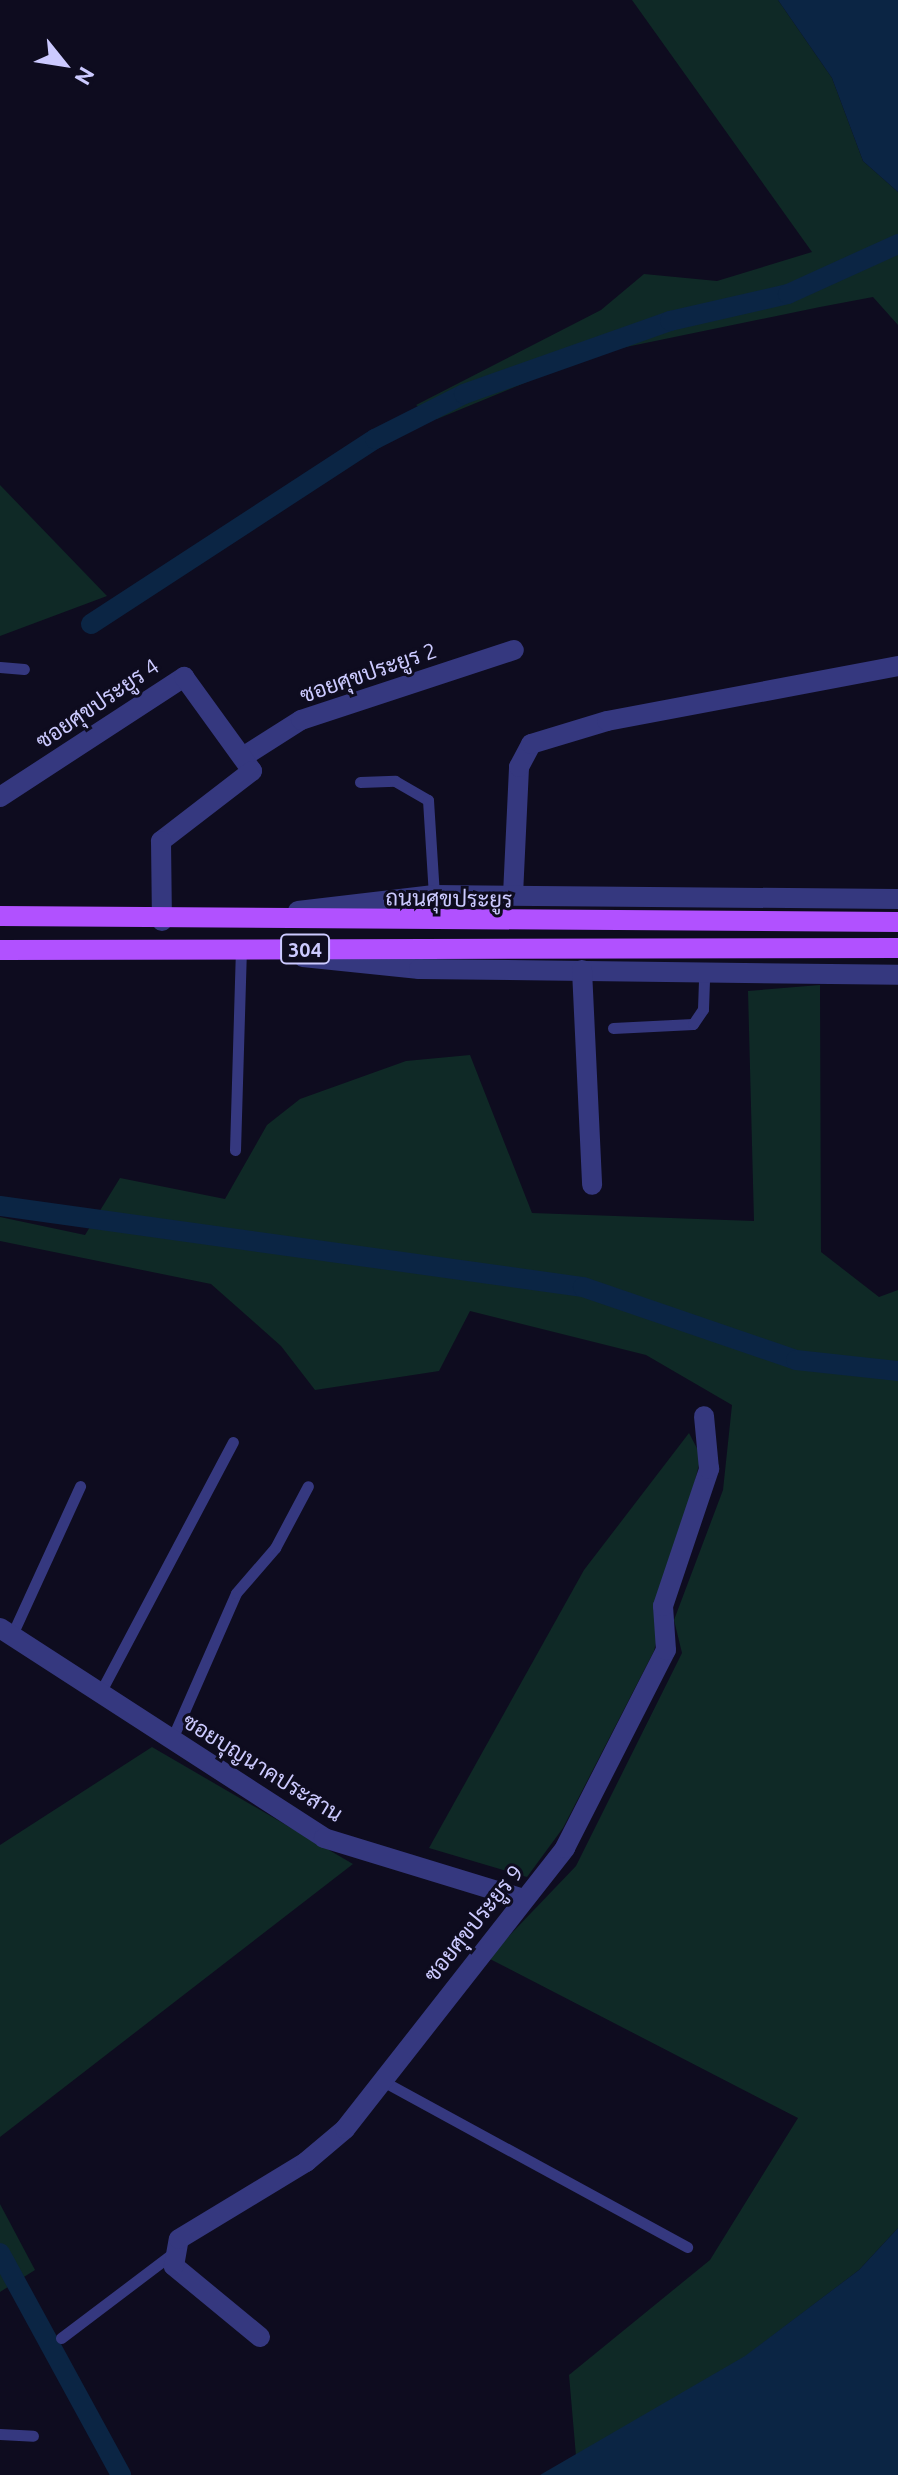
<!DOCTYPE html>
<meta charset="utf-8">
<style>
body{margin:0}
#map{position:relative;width:898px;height:2475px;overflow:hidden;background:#0e0c1f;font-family:Ubuntu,Sarabun,sans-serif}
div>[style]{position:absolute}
.green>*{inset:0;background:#0f2926}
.water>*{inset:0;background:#0b2544}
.canal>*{height:20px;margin:-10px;padding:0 10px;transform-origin:10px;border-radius:10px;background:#0b2544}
.lane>*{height:11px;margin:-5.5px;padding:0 5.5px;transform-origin:5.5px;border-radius:5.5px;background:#35387f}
.street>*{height:20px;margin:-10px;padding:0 10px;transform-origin:10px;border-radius:10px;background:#35387f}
.primary>*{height:20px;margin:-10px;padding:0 10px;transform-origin:10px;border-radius:10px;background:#b151ff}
span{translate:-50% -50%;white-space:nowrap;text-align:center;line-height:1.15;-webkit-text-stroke:6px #0e0c1f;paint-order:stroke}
.shield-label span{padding:2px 6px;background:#0e0c1f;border:2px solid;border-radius:6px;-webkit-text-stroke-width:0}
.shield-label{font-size:20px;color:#cccaff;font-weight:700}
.street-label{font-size:22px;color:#cccaff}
.north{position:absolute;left:24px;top:24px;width:80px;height:80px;-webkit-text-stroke:6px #0e0c1f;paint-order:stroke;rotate:120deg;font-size:22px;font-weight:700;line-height:32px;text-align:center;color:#cccaff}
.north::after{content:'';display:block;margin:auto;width:28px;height:36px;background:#cccaff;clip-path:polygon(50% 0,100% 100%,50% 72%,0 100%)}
</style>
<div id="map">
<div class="green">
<i style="clip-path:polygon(632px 0,778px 0,832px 78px,863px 161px,898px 192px,898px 325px,873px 297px,820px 307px,597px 353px,437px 419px,416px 405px,601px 310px,644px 274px,717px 281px,812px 252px)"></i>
<i style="clip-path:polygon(0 485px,107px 596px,0 636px)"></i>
<i style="clip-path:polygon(820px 985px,821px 1252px,879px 1297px,898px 1290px,898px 2228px,859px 2270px,746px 2356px,576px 2456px,569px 2375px,710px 2260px,798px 2118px,488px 1958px,576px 1866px,682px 1653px,674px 1620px,723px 1490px,732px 1405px,646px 1355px,470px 1311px,439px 1371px,315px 1390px,281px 1346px,211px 1284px,0 1241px,0 1217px,85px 1235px,120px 1178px,225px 1199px,267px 1125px,300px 1099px,406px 1061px,470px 1055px,532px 1213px,754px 1221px,748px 991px)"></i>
<i style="clip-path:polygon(689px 1433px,701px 1456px,654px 1651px,563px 1828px,527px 1877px,429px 1848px,584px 1570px)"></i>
<i style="clip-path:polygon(152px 1747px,353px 1864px,0 2137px,0 1845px)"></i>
<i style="clip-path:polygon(0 2204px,35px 2270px,0 2292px)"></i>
</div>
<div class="water">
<i style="clip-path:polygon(778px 0,898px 0,898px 192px,863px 161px,832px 78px)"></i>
<i style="clip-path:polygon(898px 2228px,898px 2475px,540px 2475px,745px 2356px,859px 2270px)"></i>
</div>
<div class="canal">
<i style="left:91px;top:624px;width:339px;rotate:-33.1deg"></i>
<i style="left:375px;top:439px;width:100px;rotate:-26.8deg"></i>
<i style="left:464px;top:394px;width:219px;rotate:-19.5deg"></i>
<i style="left:670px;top:321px;width:121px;rotate:-12.9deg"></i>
<i style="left:788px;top:294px;width:121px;rotate:-24.4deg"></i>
<i style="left:0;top:1206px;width:589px;rotate:7.91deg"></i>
<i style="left:583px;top:1287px;width:225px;rotate:18.9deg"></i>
<i style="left:796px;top:1360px;width:103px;rotate:6.2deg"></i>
<i style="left:0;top:2253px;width:253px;rotate:61.4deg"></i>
</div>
<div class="lane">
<i style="left:0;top:667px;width:24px;rotate:5deg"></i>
<i style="left:360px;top:782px;width:35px;rotate:-2deg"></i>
<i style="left:395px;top:781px;width:38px;rotate:30deg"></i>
<i style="left:428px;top:800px;width:95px;rotate:86.4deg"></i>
<i style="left:613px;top:1028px;width:80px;rotate:-2.9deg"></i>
<i style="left:693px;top:1024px;width:18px;rotate:-56deg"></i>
<i style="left:703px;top:1009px;width:37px;rotate:-88deg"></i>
<i style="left:235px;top:1150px;width:200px;rotate:-88.3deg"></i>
<i style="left:11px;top:1637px;width:166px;rotate:-65.4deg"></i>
<i style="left:100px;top:1693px;width:284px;rotate:-62.1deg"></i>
<i style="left:172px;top:1739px;width:159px;rotate:-66.3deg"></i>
<i style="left:236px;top:1593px;width:60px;rotate:-49.1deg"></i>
<i style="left:275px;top:1548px;width:70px;rotate:-62deg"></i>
<i style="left:379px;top:2079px;width:351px;rotate:28.6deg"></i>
<i style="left:61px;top:2338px;width:139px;rotate:-37.1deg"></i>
<i style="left:0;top:2434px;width:33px;rotate:3deg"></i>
</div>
<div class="street">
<i style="left:246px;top:755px;width:65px;rotate:-32.5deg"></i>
<i style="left:301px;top:720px;width:224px;rotate:-18.2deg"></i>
<i style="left:0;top:797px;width:220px;rotate:-33.1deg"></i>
<i style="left:184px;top:677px;width:116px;rotate:54.1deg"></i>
<i style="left:252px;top:771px;width:115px;rotate:142.4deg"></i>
<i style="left:161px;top:841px;width:80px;rotate:89.3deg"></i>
<i style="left:513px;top:895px;width:128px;rotate:-87.3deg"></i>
<i style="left:519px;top:767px;width:26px;rotate:-62deg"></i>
<i style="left:531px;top:744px;width:79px;rotate:-16.8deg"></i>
<i style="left:607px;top:721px;width:296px;rotate:-10.7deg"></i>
<i style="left:298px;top:911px;width:137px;rotate:-6.7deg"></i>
<i style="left:434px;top:895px;width:464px;rotate:0.5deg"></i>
<i style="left:303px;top:957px;width:117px;rotate:5.9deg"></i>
<i style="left:419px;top:969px;width:479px;rotate:0.7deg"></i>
<i style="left:582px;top:970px;width:215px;rotate:87.3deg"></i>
<i style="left:0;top:1628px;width:386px;rotate:32.9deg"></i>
<i style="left:324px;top:1838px;width:208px;rotate:17deg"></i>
<i style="left:260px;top:2337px;width:112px;rotate:-140.5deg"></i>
<i style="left:174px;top:2266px;width:27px;rotate:-80deg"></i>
<i style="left:179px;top:2239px;width:149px;rotate:-31.2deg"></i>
<i style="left:306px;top:2162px;width:51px;rotate:-40.2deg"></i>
<i style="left:345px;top:2129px;width:357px;rotate:-51.9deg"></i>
<i style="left:565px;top:1848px;width:222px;rotate:-63deg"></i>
<i style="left:666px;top:1650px;width:44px;rotate:-93.9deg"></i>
<i style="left:663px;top:1606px;width:145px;rotate:-71.4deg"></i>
<i style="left:709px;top:1469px;width:53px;rotate:-95.4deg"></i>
</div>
<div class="primary">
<i style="left:0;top:916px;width:898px;rotate:0.38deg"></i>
<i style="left:0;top:950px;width:898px;rotate:-0.13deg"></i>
</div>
<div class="shield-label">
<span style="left:305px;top:949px">304</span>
</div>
<div class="street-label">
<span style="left:368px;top:672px;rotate:-19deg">ซอยศุขประยูร 2</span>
<span style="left:97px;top:703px;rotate:-34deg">ซอยศุขประยูร 4</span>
<span style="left:449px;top:898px;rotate:1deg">ถนนศุขประยูร</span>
<span style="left:263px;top:1767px;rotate:32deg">ซอยบุญนาคประสาน</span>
<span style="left:473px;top:1923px;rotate:-51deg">ซอยศุขประยูร 9</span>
</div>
<div class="north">N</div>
</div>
